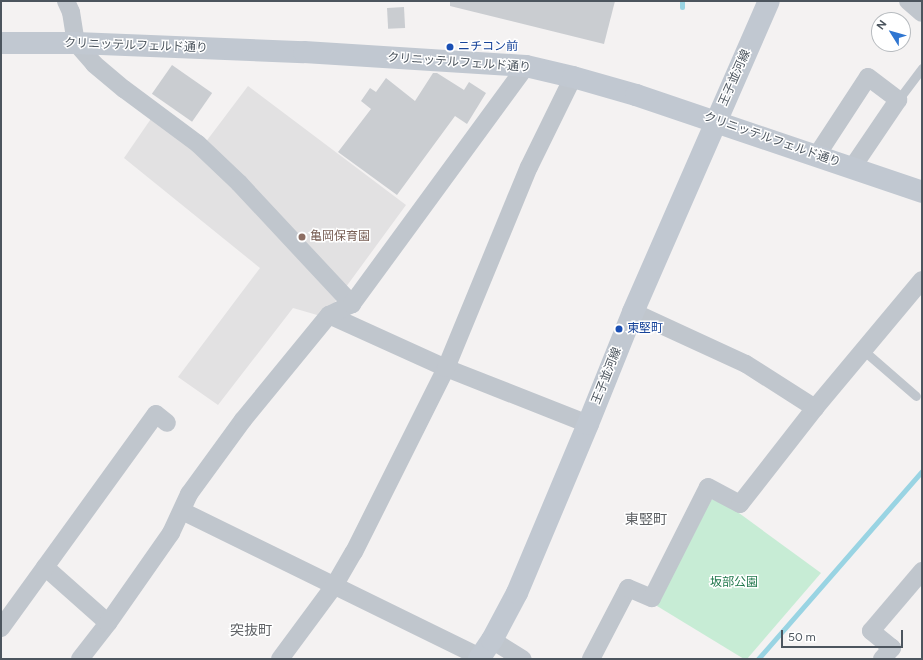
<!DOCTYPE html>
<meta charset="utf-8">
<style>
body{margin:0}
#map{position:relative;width:923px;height:660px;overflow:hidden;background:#f4f2f2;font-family:Figtree,"Noto Sans JP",sans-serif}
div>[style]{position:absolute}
.education>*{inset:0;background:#e2e1e2}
.green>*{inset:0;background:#c7ecd5}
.stream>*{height:5px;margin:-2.5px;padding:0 2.5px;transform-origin:2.5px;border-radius:2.5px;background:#99d4e3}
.building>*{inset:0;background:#cacdd1;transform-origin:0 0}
.lane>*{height:9px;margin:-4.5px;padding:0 4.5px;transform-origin:4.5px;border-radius:4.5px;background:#c0c6cd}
.street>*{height:18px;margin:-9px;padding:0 9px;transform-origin:9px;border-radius:9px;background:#c0c6cd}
.secondary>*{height:22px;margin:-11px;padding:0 11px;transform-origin:11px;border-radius:11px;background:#c1c8d1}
.dots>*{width:11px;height:11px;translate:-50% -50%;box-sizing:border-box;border:2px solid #fff;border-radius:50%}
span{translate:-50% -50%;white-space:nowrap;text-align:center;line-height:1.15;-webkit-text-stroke:3px #fff;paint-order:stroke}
.street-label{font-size:12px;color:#4c555e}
.transit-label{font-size:12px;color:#164399}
.left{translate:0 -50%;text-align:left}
.education-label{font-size:12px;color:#785e54}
.park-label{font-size:12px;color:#23794e}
.quarter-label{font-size:14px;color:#5f6266}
.frame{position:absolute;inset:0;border:2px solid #4c555e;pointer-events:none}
.north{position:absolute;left:871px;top:12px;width:40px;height:40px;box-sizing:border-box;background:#fff;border:1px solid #b7bbbf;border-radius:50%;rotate:307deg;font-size:11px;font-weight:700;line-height:16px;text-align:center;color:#4c555e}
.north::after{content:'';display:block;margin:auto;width:14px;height:18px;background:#3076d1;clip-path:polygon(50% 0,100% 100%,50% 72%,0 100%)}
.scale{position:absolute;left:781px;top:630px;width:122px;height:18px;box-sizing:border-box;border:2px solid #4c555e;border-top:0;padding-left:5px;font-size:12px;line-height:14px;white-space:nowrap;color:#4c555e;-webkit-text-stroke:3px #fff;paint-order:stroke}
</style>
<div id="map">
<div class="education">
<i style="clip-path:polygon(248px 86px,406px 205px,324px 317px,293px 308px,218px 405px,178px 377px,260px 268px,124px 158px,157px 110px,205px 143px)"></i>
</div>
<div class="green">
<i style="clip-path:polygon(717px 497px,821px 573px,747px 659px,744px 659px,657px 606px,707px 502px)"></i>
</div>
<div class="stream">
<i style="left:682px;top:7px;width:6px;rotate:-90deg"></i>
<i style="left:758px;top:659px;width:249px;rotate:-48.9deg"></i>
</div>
<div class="building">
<i style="clip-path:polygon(450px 1px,615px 1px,604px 44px,450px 6px)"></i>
<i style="left:404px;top:7px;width:21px;height:17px;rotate:87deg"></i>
<i style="left:172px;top:65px;width:49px;height:35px;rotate:35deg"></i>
<i style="clip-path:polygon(433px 73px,437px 73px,464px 90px,469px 82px,486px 93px,467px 124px,455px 116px,397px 195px,338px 152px,371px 109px,361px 101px,370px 88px,376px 92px,386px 78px,415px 101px)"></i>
</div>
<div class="lane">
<i style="left:898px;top:100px;width:40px;rotate:-53deg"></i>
<i style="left:863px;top:350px;width:70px;rotate:41deg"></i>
</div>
<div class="street">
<i style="left:66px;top:1px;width:12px;rotate:66deg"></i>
<i style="left:71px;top:12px;width:31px;rotate:81deg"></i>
<i style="left:76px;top:43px;width:28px;rotate:49deg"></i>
<i style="left:94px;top:64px;width:39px;rotate:40deg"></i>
<i style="left:124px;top:89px;width:92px;rotate:36.6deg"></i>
<i style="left:198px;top:144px;width:57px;rotate:43.6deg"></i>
<i style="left:239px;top:183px;width:166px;rotate:47deg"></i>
<i style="left:908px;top:1px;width:18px;rotate:41deg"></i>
<i style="left:817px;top:155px;width:93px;rotate:-56.8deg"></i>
<i style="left:868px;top:77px;width:38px;rotate:37deg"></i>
<i style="left:898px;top:100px;width:82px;rotate:124.1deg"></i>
<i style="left:633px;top:312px;width:124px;rotate:24.7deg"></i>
<i style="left:746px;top:364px;width:82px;rotate:32.5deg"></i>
<i style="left:329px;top:315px;width:128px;rotate:24.4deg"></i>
<i style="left:446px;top:368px;width:153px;rotate:21.5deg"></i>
<i style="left:182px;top:511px;width:332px;rotate:26.1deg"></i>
<i style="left:45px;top:567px;width:84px;rotate:41.6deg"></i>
<i style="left:1px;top:628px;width:264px;rotate:-54.1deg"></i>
<i style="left:156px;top:414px;width:14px;rotate:39deg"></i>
<i style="left:492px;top:640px;width:36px;rotate:32deg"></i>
<i style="left:80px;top:659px;width:46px;rotate:-52.1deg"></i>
<i style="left:108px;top:623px;width:110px;rotate:-55deg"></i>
<i style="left:171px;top:533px;width:43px;rotate:-65.2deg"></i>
<i style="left:189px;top:494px;width:92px;rotate:-53.9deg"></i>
<i style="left:243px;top:420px;width:136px;rotate:-50.7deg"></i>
<i style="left:329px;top:315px;width:25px;rotate:-26deg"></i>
<i style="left:352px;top:304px;width:295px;rotate:-53.8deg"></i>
<i style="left:280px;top:659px;width:91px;rotate:-53.5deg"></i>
<i style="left:334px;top:586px;width:39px;rotate:-60deg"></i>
<i style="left:354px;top:552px;width:206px;rotate:-63.4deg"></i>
<i style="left:446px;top:368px;width:217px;rotate:-67.6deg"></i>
<i style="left:529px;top:167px;width:100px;rotate:-63.9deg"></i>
<i style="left:591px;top:659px;width:80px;rotate:-62.5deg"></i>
<i style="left:628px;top:588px;width:26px;rotate:23deg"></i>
<i style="left:652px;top:598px;width:124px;rotate:-63.2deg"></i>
<i style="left:708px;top:487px;width:36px;rotate:28deg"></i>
<i style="left:740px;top:504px;width:122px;rotate:-52deg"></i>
<i style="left:815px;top:408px;width:167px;rotate:-50.1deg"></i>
<i style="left:882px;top:659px;width:15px;rotate:-48deg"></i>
<i style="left:892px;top:648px;width:27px;rotate:-141deg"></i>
<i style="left:871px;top:631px;width:79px;rotate:-49.6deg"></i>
</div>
<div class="secondary">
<i style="left:1px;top:43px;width:75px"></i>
<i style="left:76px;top:43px;width:228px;rotate:2.3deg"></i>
<i style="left:304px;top:52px;width:222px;rotate:3.6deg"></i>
<i style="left:526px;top:66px;width:48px;rotate:13.2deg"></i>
<i style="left:573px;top:77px;width:66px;rotate:15.9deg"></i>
<i style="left:636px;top:95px;width:302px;rotate:18.7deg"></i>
<i style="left:479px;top:659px;width:23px;rotate:-56deg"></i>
<i style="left:492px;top:640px;width:53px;rotate:-62deg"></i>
<i style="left:517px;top:593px;width:183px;rotate:-67.2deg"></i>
<i style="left:588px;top:424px;width:121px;rotate:-68.1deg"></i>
<i style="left:633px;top:312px;width:339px;rotate:-66.4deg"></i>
</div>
<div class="dots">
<i style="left:450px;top:47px;background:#1a4fb4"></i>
<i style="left:302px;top:237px;background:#8d6e63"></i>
<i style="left:619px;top:329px;background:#1a4fb4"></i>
</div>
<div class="street-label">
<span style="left:136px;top:46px;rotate:2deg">クリニッテルフェルド通り</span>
<span style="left:459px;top:63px;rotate:4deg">クリニッテルフェルド通り</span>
<span style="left:735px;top:78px;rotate:-66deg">王子並河線</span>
<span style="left:772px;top:140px;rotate:19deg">クリニッテルフェルド通り</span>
<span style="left:607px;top:376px;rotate:-68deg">王子並河線</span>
</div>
<div class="transit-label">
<span class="left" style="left:458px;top:47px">ニチコン前</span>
<span class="left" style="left:627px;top:329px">東堅町</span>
</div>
<div class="education-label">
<span class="left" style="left:310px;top:237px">亀岡保育園</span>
</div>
<div class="park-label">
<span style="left:734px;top:583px">坂部公園</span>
</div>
<div class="quarter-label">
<span style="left:646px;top:520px">東竪町</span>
<span style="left:251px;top:631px">突抜町</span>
</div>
<div class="frame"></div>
<div class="north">N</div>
<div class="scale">50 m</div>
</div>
